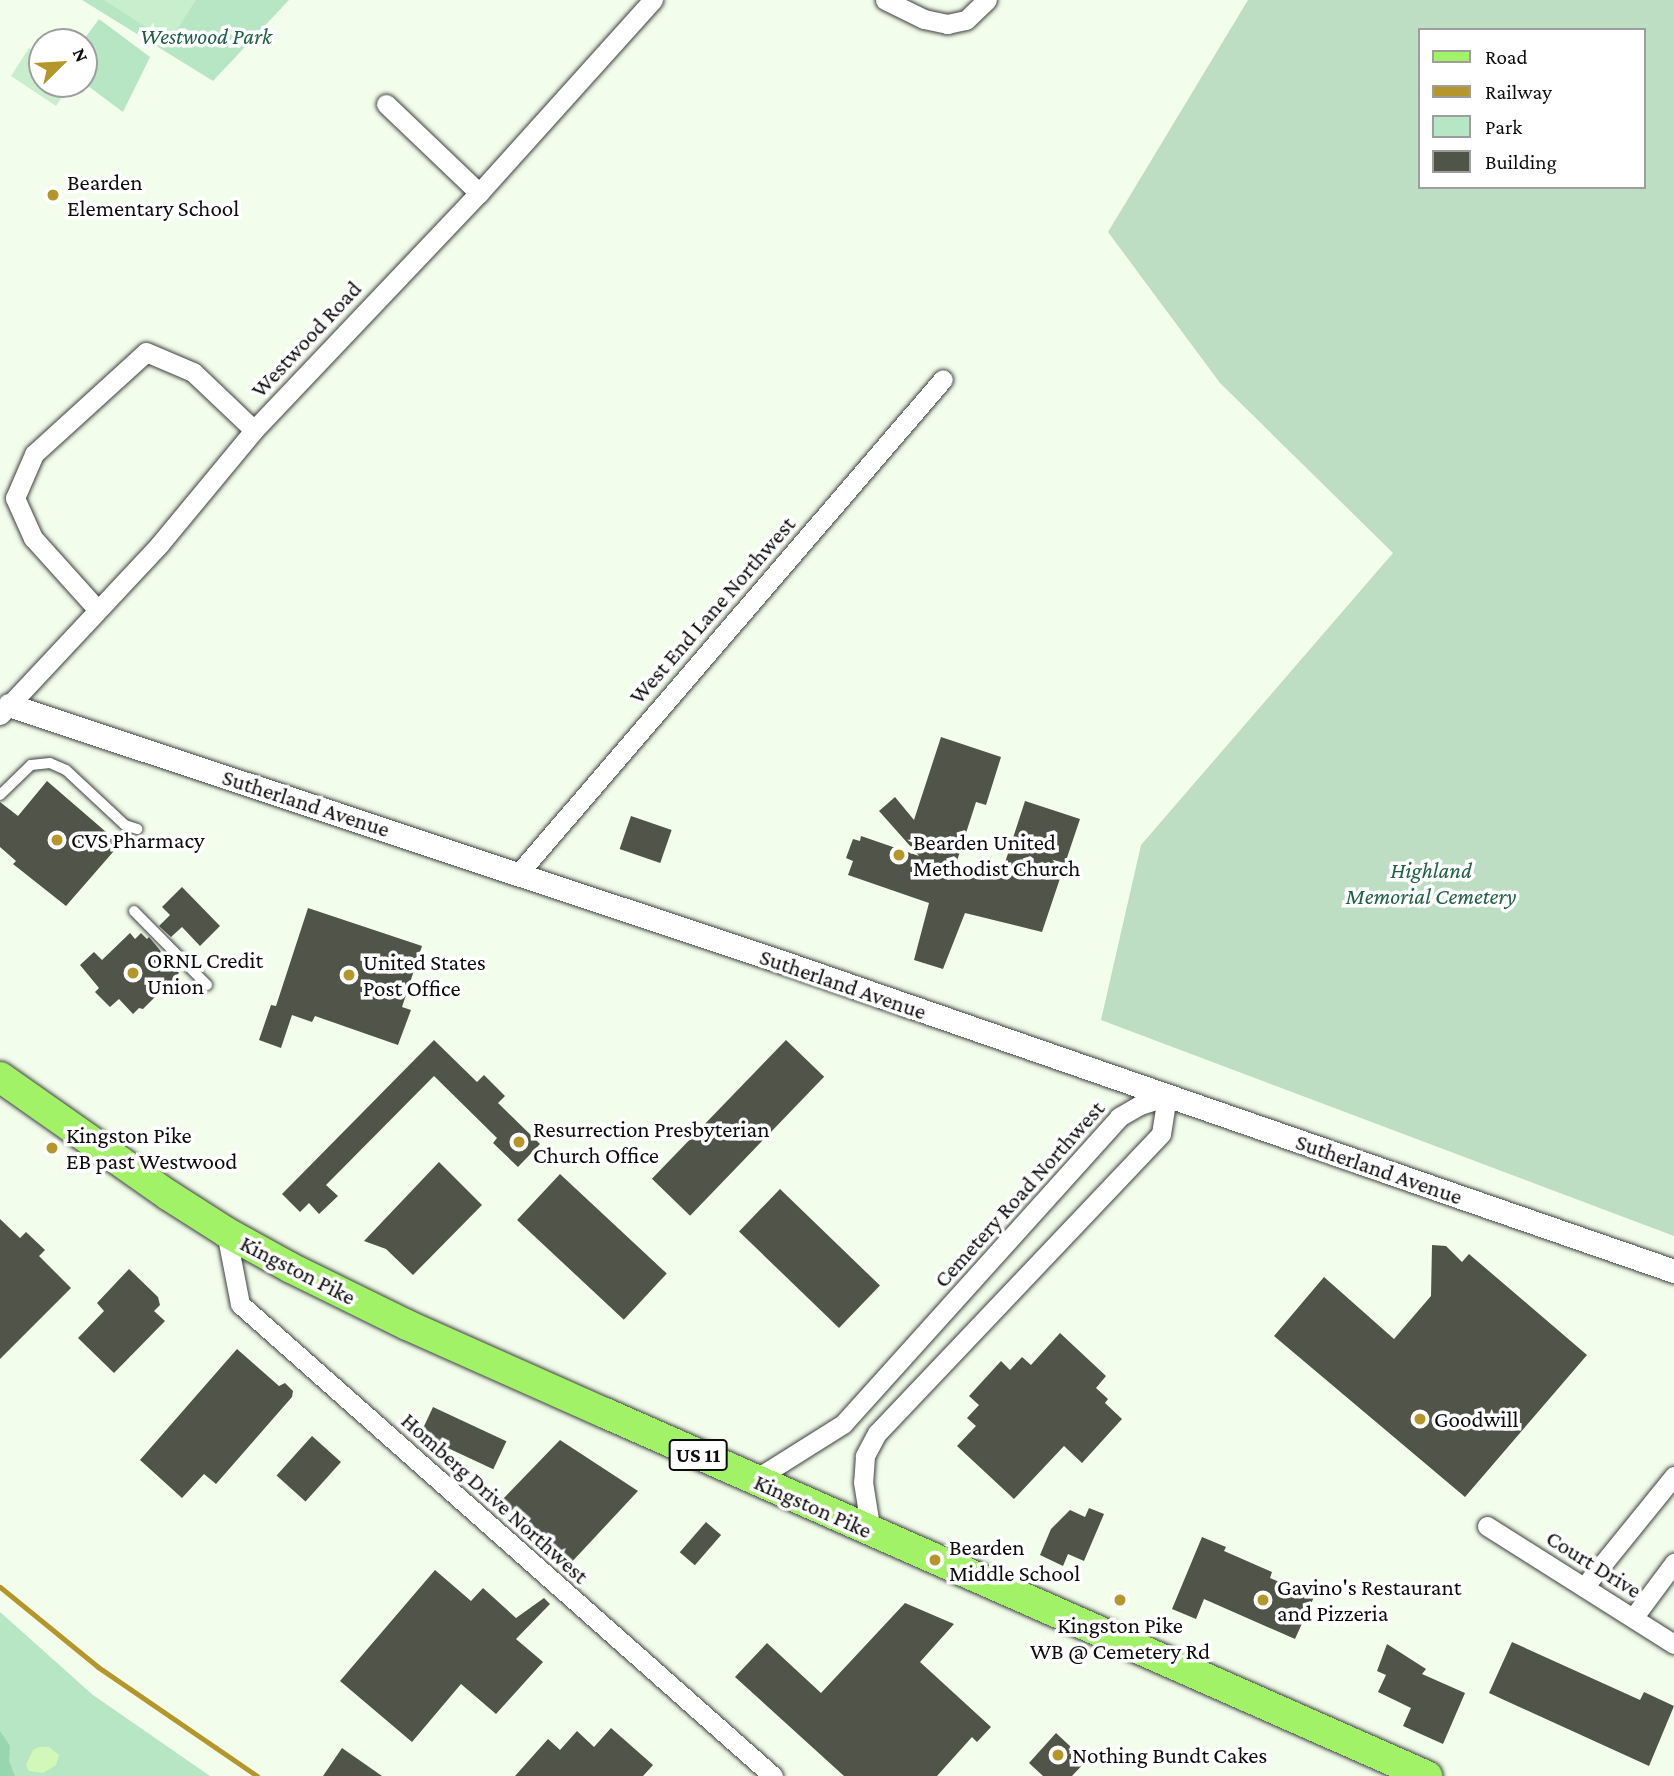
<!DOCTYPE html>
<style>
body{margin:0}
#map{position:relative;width:1674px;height:1776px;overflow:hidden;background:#f2feeb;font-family:"Crimson Pro",serif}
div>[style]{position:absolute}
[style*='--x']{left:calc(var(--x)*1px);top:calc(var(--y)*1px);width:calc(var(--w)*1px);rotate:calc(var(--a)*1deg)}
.green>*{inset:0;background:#b7e6c5}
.forest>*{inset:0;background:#97d6ae}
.sand>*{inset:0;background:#d2f8b9}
.cemetery>*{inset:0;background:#bedec3}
.pitch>*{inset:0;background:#c8eece}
.building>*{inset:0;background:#515448;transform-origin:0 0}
.roads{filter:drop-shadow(0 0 2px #3f3f3f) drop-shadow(0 0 2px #3f3f3f)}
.service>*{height:10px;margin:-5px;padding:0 5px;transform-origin:5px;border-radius:5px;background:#fff}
.minor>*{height:19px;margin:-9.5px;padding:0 9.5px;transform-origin:9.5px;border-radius:9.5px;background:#fff}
.tertiary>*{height:23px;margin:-11.5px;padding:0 11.5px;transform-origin:11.5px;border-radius:11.5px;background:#fff}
.primary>*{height:30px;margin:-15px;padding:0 15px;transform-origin:15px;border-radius:15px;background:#a1f267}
.rail>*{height:5px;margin:-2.5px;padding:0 2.5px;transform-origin:2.5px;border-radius:2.5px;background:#b5962a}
.dots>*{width:19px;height:19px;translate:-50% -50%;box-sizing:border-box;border:4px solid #fff;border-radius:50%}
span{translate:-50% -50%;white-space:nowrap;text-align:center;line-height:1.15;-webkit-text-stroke:7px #fff;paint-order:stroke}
.shield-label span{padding:2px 5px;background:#fff;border:2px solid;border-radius:5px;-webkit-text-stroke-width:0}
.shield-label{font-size:21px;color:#0c0c0c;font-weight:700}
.park-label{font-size:23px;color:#1f6047;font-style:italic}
.poi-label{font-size:23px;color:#0c0c0c}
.left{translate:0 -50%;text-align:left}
.street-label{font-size:23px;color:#0c0c0c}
.legend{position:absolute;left:1418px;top:28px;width:228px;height:161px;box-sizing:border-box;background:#fff;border:2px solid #9e9e9e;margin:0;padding:9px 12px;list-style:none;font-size:21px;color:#0c0c0c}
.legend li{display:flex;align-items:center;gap:14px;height:35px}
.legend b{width:35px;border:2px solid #9e9e9e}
.north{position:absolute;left:28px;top:28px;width:70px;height:70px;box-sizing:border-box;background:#fff;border:2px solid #9e9e9e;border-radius:50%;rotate:66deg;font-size:19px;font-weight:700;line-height:28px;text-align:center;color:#0c0c0c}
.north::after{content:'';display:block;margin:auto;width:24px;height:32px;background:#b5962a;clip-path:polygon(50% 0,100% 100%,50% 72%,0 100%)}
</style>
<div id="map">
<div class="green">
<div style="clip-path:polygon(82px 0,289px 0,213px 81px)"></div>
<div style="clip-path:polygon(99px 19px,150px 57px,123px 112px,84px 83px,82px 42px)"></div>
<div style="clip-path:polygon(0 1612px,93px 1695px,210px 1776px,0 1776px)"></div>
</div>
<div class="forest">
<div style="clip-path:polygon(0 1731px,10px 1746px,9px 1761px,15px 1776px,0 1776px)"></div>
</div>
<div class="sand">
<div style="clip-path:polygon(39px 1747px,49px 1747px,59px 1755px,56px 1765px,43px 1773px,29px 1771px,26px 1765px,33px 1750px)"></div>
</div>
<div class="cemetery">
<div style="clip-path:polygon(evenodd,1248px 0,1674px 0,1674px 1236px,1101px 1020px,1141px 845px,1393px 553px,1220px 383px,1108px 232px,1248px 0,1420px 30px,1644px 30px,1644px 187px,1420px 187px,1420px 30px)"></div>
</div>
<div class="pitch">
<div style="clip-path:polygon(104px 0,196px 0,169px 42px)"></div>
<div style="clip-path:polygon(29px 48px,42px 57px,42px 84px,71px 84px,56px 106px,11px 76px)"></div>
</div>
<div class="building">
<div style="clip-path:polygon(941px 737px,1001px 757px,986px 805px,976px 802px,956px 864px,1000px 878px,1025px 801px,1080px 819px,1042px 932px,965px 913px,943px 969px,914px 960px,929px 903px,848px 875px,853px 861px,846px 858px,853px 839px,860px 841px,861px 836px,919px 856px,879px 811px,895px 797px,914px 820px)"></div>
<div style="clip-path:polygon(47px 781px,120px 844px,66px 906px,13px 864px,16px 861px,0 847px,0 802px,18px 816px)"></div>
<div style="left:631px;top:816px;width:43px;height:35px;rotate:19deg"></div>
<div style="clip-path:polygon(182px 887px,220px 926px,200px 946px,182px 927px,171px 937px,159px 926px,170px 915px,162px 907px)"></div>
<div style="clip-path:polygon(308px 908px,422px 946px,402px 1007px,411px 1010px,398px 1045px,315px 1016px,312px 1022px,292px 1015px,281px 1048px,259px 1040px,271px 1005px,276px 1006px)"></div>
<div style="clip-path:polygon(130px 933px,135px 939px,141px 933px,147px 939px,149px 937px,179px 973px,143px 1009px,139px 1008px,133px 1014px,119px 999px,110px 1007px,95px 992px,99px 988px,80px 965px,94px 952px,102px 960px)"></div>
<div style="clip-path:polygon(434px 1040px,477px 1082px,484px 1075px,505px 1096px,498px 1103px,540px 1144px,518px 1167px,493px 1143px,497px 1138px,434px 1076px,326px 1185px,338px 1196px,319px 1214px,309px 1203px,300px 1212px,282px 1194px)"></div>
<div style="left:786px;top:1040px;width:53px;height:193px;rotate:44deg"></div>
<div style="clip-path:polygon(439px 1162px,482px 1205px,413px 1275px,386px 1249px,364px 1241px)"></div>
<div style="left:560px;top:1174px;width:146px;height:63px;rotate:43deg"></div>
<div style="left:780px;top:1189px;width:139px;height:59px;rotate:44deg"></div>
<div style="clip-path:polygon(0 1219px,20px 1238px,26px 1232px,45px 1250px,39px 1256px,71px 1288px,0 1359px)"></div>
<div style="clip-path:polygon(1432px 1245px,1446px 1246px,1462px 1262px,1469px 1254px,1587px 1355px,1465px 1497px,1274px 1336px,1324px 1277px,1394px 1339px,1431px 1296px)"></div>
<div style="clip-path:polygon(129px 1269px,158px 1297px,160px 1305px,154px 1311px,165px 1321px,114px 1373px,78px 1338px,104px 1311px,97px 1303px)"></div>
<div style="clip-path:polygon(1060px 1333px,1106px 1376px,1096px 1388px,1108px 1399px,1105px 1403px,1122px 1419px,1082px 1463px,1064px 1446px,1014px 1499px,957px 1446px,976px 1426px,967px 1418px,979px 1405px,969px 1396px,1001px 1361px,1010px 1370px,1022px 1357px,1031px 1365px)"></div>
<div style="clip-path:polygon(237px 1349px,279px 1386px,285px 1383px,293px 1391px,292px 1397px,216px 1484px,204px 1474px,182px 1498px,140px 1460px)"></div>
<div style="left:433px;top:1407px;width:81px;height:31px;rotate:25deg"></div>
<div style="left:312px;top:1436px;width:39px;height:53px;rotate:42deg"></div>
<div style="clip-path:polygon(560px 1440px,638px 1491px,569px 1565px,499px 1503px)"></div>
<div style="clip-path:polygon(1089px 1508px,1104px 1514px,1084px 1561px,1068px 1554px,1063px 1566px,1040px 1555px,1051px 1529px,1070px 1510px,1085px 1517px)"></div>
<div style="left:706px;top:1522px;width:20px;height:40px;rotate:41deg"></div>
<div style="clip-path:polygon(1202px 1537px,1226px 1547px,1224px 1551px,1272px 1572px,1270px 1578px,1314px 1597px,1295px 1639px,1204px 1599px,1196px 1619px,1172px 1609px)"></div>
<div style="clip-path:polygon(435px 1570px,471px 1601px,483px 1588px,516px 1618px,544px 1598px,550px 1604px,516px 1639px,543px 1662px,496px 1714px,461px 1684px,412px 1742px,340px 1681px)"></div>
<div style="clip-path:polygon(905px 1603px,954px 1624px,920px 1662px,991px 1727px,977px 1742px,972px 1737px,937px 1776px,844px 1776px,735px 1677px,767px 1643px,821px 1693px)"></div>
<div style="clip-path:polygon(1512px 1642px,1640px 1700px,1644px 1692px,1674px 1706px,1649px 1766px,1489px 1693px)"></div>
<div style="clip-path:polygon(1387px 1644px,1426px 1669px,1422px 1674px,1465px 1693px,1443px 1744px,1403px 1726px,1411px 1708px,1378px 1692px,1386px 1675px,1377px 1671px)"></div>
<div style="clip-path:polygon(611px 1728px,653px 1765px,643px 1776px,515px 1776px,548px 1739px,560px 1750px,577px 1731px,594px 1747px)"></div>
<div style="clip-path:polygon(1056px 1733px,1086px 1761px,1072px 1776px,1043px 1776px,1029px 1763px)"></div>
<div style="clip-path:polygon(342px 1748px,382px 1776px,323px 1776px)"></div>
</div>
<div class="roads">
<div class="service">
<div style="--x:0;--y:795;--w:43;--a:-44.1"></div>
<div style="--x:31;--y:765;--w:19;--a:-6"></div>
<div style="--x:50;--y:763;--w:17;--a:24"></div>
<div style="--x:66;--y:770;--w:81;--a:43"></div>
<div style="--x:125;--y:825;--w:13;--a:18"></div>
<div style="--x:134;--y:911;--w:104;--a:45.4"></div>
</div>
<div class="minor">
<div style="--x:885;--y:0;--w:43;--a:26"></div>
<div style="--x:924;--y:19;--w:24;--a:12"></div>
<div style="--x:947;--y:24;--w:19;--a:-12"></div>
<div style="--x:966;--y:20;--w:29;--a:-44"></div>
<div style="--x:386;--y:104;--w:129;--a:43.7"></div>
<div style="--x:97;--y:609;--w:96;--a:-132"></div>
<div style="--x:33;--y:538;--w:44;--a:-114.2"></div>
<div style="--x:15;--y:498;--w:48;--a:-66.6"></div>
<div style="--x:34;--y:454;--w:151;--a:-42.3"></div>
<div style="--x:146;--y:352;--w:51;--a:23.1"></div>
<div style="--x:193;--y:372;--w:84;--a:43.6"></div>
<div style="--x:0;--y:715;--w:233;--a:-46.9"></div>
<div style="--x:159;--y:545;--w:149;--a:-50.4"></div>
<div style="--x:254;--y:430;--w:327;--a:-46.5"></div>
<div style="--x:479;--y:193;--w:260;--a:-48"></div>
<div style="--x:518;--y:874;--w:652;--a:-49.35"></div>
<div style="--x:226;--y:1232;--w:73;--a:79"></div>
<div style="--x:240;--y:1304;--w:712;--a:41.53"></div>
<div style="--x:754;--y:1480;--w:105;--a:-32.2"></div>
<div style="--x:843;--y:1424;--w:413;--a:-48"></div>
<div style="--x:1119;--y:1117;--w:24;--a:-30"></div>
<div style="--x:1140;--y:1105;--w:28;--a:-18"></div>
<div style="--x:1167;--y:1096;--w:38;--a:99"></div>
<div style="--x:1161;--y:1134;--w:412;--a:133.5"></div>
<div style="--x:877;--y:1433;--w:26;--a:118"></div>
<div style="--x:865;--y:1456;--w:26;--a:94"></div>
<div style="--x:863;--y:1482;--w:51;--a:80.9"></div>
<div style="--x:1487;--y:1526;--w:221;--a:32.3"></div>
<div style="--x:1584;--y:1587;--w:143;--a:-51"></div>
<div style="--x:1633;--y:1618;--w:69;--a:-53.3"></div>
</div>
<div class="tertiary">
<div style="--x:9;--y:705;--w:818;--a:18.39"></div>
<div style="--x:785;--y:963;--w:941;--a:19.11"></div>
</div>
<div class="primary">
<div style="--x:0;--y:1077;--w:205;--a:35.1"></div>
<div style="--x:168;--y:1195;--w:69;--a:32.5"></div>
<div style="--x:226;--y:1232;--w:74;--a:29"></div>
<div style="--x:291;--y:1268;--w:129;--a:26.2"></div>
<div style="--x:407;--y:1325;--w:217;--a:24"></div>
<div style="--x:605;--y:1413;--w:899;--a:23.83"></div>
</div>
</div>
<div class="rail">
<div style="--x:0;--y:1587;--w:127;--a:39.2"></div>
<div style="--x:98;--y:1667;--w:193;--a:34.4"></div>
</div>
<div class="dots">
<div style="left:53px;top:195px;background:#b5962a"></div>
<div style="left:57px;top:840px;background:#b5962a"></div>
<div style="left:899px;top:855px;background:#b5962a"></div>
<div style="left:133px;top:973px;background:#b5962a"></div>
<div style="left:349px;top:975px;background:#b5962a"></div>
<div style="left:519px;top:1142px;background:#b5962a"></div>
<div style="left:52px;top:1148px;background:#b5962a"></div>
<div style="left:1420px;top:1419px;background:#b5962a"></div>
<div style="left:935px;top:1560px;background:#b5962a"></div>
<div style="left:1120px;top:1600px;background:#b5962a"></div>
<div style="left:1263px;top:1600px;background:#b5962a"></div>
<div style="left:1058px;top:1755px;background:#b5962a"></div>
</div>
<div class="shield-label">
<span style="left:698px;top:1455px">US 11</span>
</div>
<div class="park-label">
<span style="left:206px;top:36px">Westwood Park</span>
<span style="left:1431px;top:883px">Highland<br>Memorial Cemetery</span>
</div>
<div class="poi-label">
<span class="left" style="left:67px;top:195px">Bearden<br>Elementary School</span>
<span class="left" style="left:71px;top:840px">CVS Pharmacy</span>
<span class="left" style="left:913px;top:855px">Bearden United<br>Methodist Church</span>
<span class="left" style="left:147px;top:973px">ORNL Credit<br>Union</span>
<span class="left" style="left:363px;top:975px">United States<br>Post Office</span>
<span class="left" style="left:533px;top:1142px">Resurrection Presbyterian<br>Church Office</span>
<span class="left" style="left:66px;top:1148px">Kingston Pike<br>EB past Westwood</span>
<span class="left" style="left:1434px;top:1419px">Goodwill</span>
<span class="left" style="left:949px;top:1560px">Bearden<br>Middle School</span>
<span class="left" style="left:1277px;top:1600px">Gavino's Restaurant<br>and Pizzeria</span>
<span style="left:1120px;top:1638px">Kingston Pike<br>WB @ Cemetery Rd</span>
<span class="left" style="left:1072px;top:1755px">Nothing Bundt Cakes</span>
</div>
<div class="street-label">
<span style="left:306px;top:339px;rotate:-47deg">Westwood Road</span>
<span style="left:712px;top:610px;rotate:-49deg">West End Lane Northwest</span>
<span style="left:306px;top:803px;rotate:18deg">Sutherland Avenue</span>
<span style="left:843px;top:984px;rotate:19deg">Sutherland Avenue</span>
<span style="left:1379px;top:1169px;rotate:19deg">Sutherland Avenue</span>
<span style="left:1019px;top:1194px;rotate:-48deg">Cemetery Road Northwest</span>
<span style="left:298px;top:1270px;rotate:27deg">Kingston Pike</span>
<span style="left:495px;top:1498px;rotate:42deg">Homberg Drive Northwest</span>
<span style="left:813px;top:1506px;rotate:24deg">Kingston Pike</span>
<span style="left:1594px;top:1564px;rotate:32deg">Court Drive</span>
</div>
<ul class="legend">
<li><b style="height:9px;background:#a1f267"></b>Road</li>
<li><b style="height:9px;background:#b5962a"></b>Railway</li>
<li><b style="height:19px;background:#b7e6c5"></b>Park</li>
<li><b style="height:19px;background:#515448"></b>Building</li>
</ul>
<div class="north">N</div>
</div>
